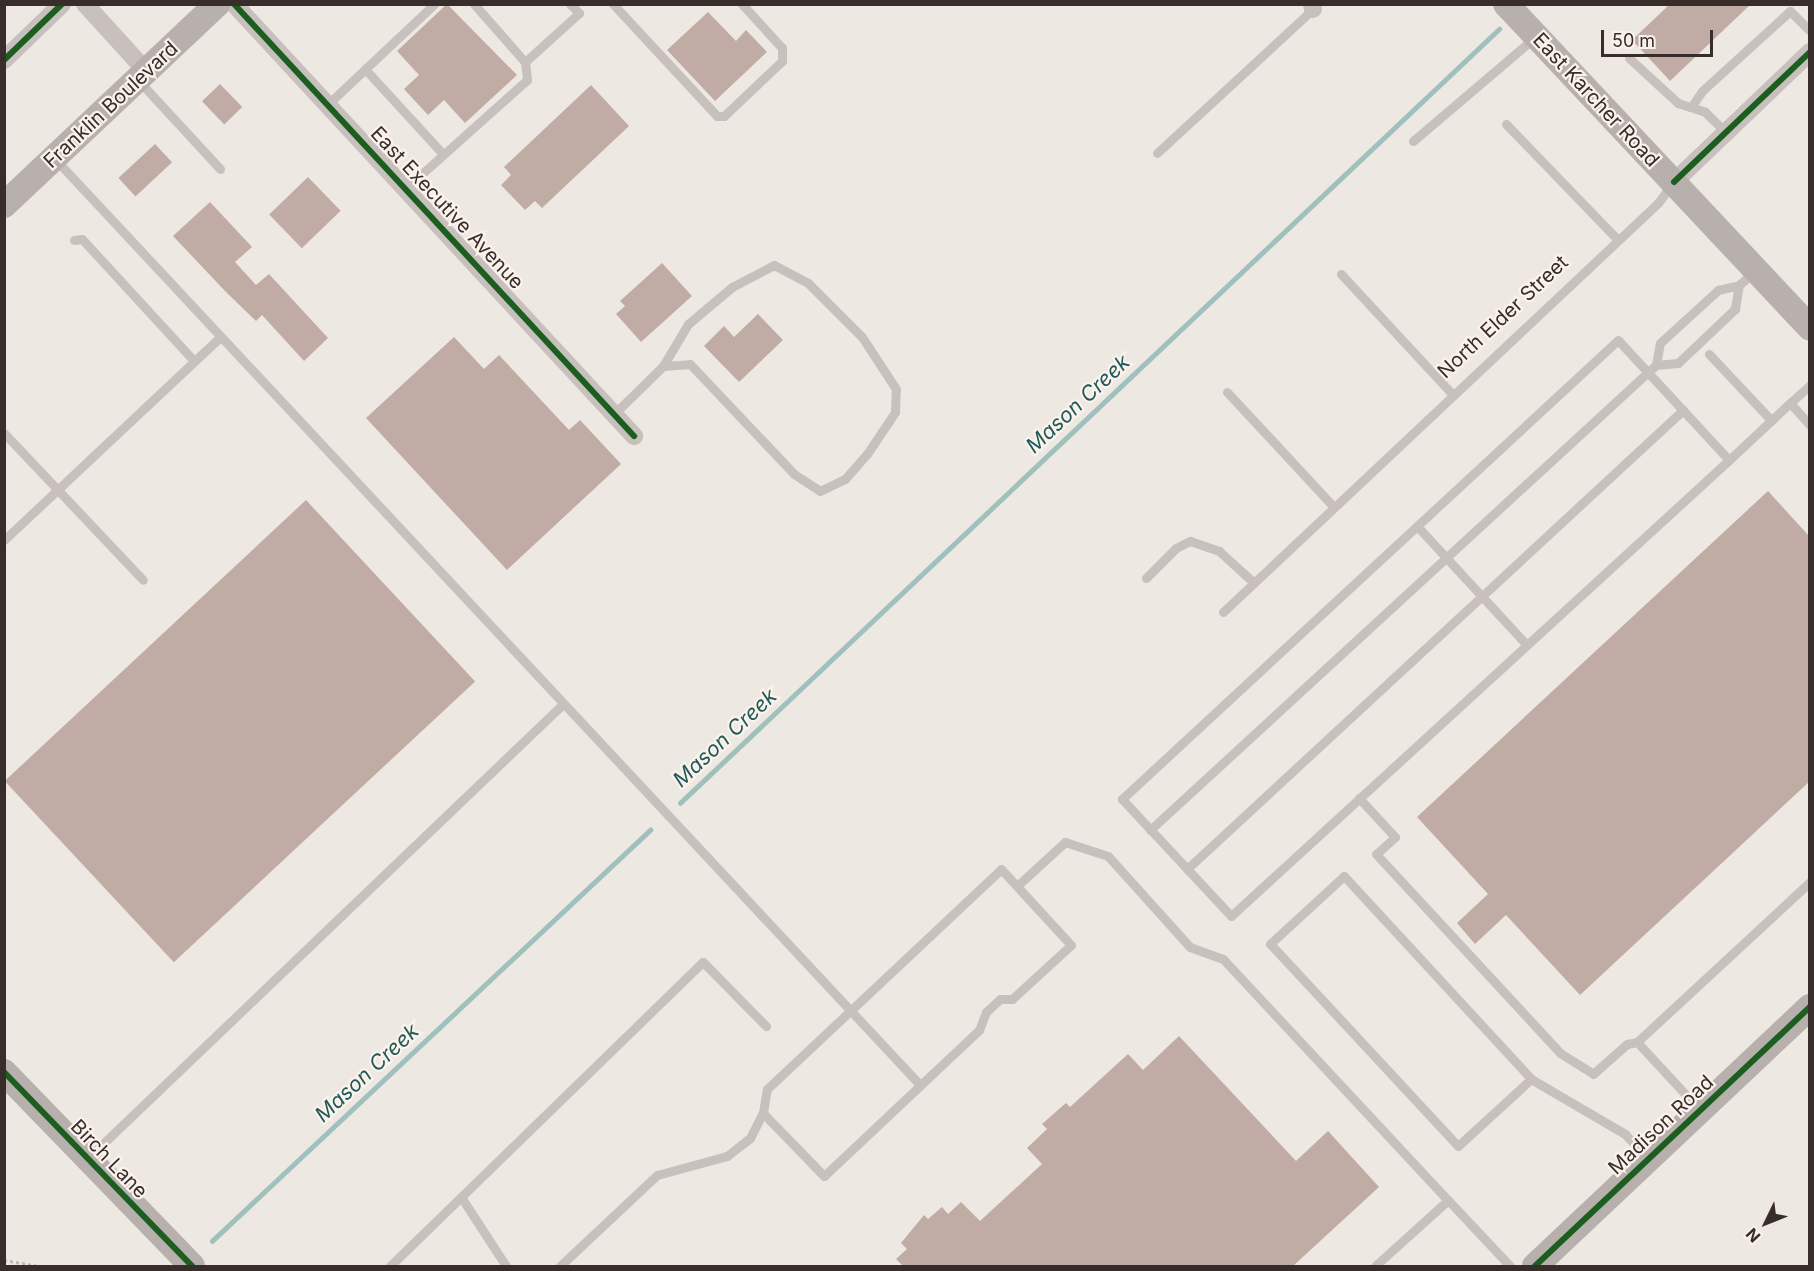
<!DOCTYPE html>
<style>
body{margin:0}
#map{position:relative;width:1814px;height:1271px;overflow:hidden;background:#eee8e3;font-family:Inter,sans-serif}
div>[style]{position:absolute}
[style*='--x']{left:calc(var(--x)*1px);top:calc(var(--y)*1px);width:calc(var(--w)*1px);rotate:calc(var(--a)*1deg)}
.stream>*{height:4.5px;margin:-2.25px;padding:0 2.25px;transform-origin:2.25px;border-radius:2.25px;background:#a0c0bd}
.building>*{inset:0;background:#c1aca5;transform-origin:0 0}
.path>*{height:3px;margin-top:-1.5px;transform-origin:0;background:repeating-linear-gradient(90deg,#c0b9b4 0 3px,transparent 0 6px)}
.lane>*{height:9px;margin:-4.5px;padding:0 4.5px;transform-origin:4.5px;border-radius:4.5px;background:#c7c0bc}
.street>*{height:18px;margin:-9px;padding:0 9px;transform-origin:9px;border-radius:9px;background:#c7c0bc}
.secondary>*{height:26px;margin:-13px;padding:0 13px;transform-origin:13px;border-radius:13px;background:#b8b0ac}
.cycleway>*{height:6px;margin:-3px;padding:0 3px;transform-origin:3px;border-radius:3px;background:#1b5e20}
span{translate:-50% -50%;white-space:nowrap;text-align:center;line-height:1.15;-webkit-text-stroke:4.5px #faf2eb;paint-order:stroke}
.street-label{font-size:20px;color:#382d2a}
.water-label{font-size:21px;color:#205959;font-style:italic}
.frame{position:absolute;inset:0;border:6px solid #382d2a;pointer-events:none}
.north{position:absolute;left:1736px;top:1193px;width:60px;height:60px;-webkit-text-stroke:4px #faf2eb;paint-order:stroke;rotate:227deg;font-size:16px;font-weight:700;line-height:24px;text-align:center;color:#382d2a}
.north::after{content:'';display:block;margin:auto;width:21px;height:27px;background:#382d2a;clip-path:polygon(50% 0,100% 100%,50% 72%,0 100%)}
.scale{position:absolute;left:1601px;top:30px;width:112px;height:27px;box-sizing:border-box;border:3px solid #382d2a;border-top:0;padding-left:8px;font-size:18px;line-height:21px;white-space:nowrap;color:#382d2a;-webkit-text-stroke:4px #faf2eb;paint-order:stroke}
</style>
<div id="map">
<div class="stream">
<div style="--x:680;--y:803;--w:1127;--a:-43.38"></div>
<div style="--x:212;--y:1241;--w:601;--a:-43.18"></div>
</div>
<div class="building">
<div style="clip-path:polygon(447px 4px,517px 75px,465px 123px,444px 100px,428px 115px,404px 89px,419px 75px,397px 51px)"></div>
<div style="clip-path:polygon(1670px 4px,1751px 4px,1670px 81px,1632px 40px)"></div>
<div style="clip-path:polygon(708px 12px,736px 41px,746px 30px,767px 52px,715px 101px,667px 50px)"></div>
<div style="left:220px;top:84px;width:32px;height:25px;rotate:46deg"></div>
<div style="clip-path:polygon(591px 85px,629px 126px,542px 208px,535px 201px,525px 210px,501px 185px,511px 175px,504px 167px)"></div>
<div style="left:155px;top:144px;width:25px;height:50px;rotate:47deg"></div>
<div style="left:308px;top:177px;width:47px;height:54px;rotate:46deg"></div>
<div style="clip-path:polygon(210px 202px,252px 247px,235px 262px,256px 285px,269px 274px,328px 338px,304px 361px,262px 315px,256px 321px,225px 291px,173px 236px)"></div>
<div style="clip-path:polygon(662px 263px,692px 296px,641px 342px,616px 314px,625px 306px,620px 301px)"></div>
<div style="clip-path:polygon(758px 314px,783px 340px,739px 382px,704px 346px,724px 326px,734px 337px)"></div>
<div style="clip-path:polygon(454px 337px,484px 369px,499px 355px,569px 430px,580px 420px,621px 464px,507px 570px,366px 418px)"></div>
<div style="clip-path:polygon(1768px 491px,1809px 536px,1809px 782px,1580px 995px,1506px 915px,1475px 944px,1457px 923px,1488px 894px,1417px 817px)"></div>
<div style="left:306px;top:500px;width:248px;height:412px;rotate:47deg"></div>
<div style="clip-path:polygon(1179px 1036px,1296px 1161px,1328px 1131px,1379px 1187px,1293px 1266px,903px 1266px,896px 1259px,907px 1249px,901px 1243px,924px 1215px,928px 1219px,942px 1207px,948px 1214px,961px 1202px,980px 1221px,1042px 1164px,1027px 1148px,1047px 1129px,1042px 1124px,1066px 1103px,1070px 1107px,1128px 1054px,1143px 1070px)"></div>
</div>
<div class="path">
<div style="--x:4;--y:1260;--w:35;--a:10"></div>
</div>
<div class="lane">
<div style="--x:474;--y:4;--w:77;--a:48.7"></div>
<div style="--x:613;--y:4;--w:153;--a:47.1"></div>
<div style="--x:717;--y:116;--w:7;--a:0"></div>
<div style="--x:724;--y:116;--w:80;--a:-43.5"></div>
<div style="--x:782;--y:61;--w:13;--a:-90"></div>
<div style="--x:782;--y:48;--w:59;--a:-132.3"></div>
<div style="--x:1629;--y:58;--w:67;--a:42.6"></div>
<div style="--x:1678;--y:103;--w:28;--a:18"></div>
<div style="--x:1705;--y:112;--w:28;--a:44"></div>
<div style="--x:365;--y:69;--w:115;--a:47.5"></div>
<div style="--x:138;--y:80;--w:121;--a:47.3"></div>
<div style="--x:327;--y:105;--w:147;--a:-43.3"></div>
<div style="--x:1691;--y:107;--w:19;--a:-55"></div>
<div style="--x:1702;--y:91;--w:119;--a:-42.3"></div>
<div style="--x:1790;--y:11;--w:28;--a:45"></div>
<div style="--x:1506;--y:124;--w:161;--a:46"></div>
<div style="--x:1413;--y:141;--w:159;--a:-40.4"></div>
<div style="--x:1157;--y:153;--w:212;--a:-42.7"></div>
<div style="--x:56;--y:160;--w:1266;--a:46.95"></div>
<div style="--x:406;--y:188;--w:162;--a:-41.8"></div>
<div style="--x:527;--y:80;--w:18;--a:-96"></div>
<div style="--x:525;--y:62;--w:73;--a:-42.2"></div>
<div style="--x:579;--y:13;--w:13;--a:-135"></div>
<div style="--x:74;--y:240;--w:8;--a:-7"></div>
<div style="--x:82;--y:239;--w:166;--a:47.4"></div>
<div style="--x:1341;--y:274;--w:165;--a:47.2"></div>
<div style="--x:1709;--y:354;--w:91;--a:46.8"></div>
<div style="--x:1656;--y:365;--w:22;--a:-5"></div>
<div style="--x:1678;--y:363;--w:79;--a:-43.5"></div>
<div style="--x:1735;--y:309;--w:24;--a:-81"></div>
<div style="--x:1810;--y:385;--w:27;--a:138"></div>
<div style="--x:1790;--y:403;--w:30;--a:48"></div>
<div style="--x:1227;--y:392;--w:157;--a:47.1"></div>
<div style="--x:614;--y:414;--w:69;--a:-44.4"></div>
<div style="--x:663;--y:366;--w:27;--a:-4"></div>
<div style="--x:690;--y:364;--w:151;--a:46.6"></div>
<div style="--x:794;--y:474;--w:31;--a:33"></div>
<div style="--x:820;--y:491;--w:28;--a:-26"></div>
<div style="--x:845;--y:479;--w:33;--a:-49"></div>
<div style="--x:867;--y:454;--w:50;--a:-56.3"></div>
<div style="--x:895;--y:412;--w:23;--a:-88"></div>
<div style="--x:896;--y:389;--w:62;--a:-123.2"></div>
<div style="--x:862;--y:337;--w:76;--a:-135"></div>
<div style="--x:808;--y:283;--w:38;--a:-152"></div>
<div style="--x:774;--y:265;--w:47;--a:152.4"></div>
<div style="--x:732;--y:287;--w:57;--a:139.9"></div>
<div style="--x:688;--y:324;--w:49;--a:120.8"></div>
<div style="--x:4;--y:433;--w:202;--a:46.6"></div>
<div style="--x:1729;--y:460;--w:163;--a:-132.8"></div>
<div style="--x:1618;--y:340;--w:676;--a:137.22"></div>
<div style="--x:1122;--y:799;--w:160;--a:47"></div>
<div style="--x:1231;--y:916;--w:675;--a:-42.48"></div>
<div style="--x:1729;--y:460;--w:83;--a:-43.1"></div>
<div style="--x:1417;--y:526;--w:162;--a:47.3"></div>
<div style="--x:4;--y:540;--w:296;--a:-43.2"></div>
<div style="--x:1146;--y:578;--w:42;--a:-45"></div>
<div style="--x:1176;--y:548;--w:16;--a:-27"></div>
<div style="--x:1190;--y:541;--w:31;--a:19"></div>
<div style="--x:1219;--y:551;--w:47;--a:42.4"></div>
<div style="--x:1223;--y:612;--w:597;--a:-43.24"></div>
<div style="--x:1658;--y:203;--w:24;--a:-54"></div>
<div style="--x:1359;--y:798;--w:53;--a:47.3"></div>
<div style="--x:1395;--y:837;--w:25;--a:138"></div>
<div style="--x:1376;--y:854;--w:271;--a:47.2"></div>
<div style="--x:1560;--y:1053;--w:39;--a:32"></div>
<div style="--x:1593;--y:1074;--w:45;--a:-41.4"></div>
<div style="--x:1627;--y:1044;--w:10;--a:-11"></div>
<div style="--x:1637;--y:1042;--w:236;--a:-42.8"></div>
<div style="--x:1150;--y:830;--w:677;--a:-42.6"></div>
<div style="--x:1648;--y:372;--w:11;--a:-41"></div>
<div style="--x:1656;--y:365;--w:22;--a:-80"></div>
<div style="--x:1660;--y:343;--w:79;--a:-42.4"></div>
<div style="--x:1718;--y:290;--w:22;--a:-13"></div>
<div style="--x:1739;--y:285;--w:21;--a:-41"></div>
<div style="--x:1187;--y:869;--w:676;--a:-42.78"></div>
<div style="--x:1017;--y:886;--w:65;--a:-42.5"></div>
<div style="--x:1065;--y:842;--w:45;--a:18"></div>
<div style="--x:1108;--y:856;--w:122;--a:48"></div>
<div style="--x:1190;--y:947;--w:35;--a:20"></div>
<div style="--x:1223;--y:959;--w:330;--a:47"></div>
<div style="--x:1637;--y:1042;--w:91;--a:47.2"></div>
<div style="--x:1531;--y:1079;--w:99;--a:137.5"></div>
<div style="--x:1458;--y:1146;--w:276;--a:-132.9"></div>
<div style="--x:1270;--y:944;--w:100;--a:-42.6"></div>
<div style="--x:1344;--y:876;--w:276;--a:47.3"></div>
<div style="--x:1531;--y:1079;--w:109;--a:30.3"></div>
<div style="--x:1625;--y:1134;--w:33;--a:47"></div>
<div style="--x:88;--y:1158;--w:657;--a:-43.71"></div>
<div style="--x:390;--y:1266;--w:99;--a:-44.2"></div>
<div style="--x:506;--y:1266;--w:82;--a:-123.1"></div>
<div style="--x:461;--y:1197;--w:337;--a:-44.2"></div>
<div style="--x:703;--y:962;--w:90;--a:45.5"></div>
<div style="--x:560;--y:1266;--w:133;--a:-43.2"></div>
<div style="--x:657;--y:1175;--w:73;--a:-15.2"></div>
<div style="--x:727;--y:1156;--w:29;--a:-38"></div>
<div style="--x:750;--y:1138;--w:28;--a:-63"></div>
<div style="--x:763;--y:1113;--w:24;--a:-81"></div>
<div style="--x:767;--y:1089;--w:321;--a:-43.2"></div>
<div style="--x:1001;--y:869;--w:103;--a:47.4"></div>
<div style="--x:1071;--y:945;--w:80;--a:137.5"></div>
<div style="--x:1012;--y:999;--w:12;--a:180"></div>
<div style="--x:1000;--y:999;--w:19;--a:137"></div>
<div style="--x:986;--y:1012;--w:19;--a:111"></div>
<div style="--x:979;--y:1030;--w:213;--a:136.7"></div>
<div style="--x:824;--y:1176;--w:88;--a:-134.1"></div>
<div style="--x:1375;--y:1266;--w:98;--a:-42.1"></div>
<div style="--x:1448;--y:1200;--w:91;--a:46.8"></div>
</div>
<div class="street">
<div style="--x:85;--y:4;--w:91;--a:47.7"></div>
<div style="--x:234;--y:4;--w:589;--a:47.2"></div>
<div style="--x:1312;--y:4;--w:5;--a:79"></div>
<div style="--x:4;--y:60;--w:81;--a:-44"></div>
<div style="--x:1674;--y:182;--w:188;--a:-43.7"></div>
</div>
<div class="secondary">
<div style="--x:1506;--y:4;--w:444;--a:46.8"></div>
<div style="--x:4;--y:205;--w:293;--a:-43.3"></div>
<div style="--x:4;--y:1072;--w:270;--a:45.9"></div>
<div style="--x:1535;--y:1266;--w:378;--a:-43.3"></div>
</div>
<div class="cycleway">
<div style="--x:234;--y:4;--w:589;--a:47.2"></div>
<div style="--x:4;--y:60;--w:81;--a:-44"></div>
<div style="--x:1674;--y:182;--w:188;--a:-43.7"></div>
<div style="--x:4;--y:1072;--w:270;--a:45.9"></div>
<div style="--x:1535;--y:1266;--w:378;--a:-43.3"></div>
</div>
<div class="street-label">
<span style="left:1596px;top:100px;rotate:47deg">East Karcher Road</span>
<span style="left:111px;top:105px;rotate:-43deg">Franklin Boulevard</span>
<span style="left:447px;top:208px;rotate:47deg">East Executive Avenue</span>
<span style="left:1503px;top:317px;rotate:-43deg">North Elder Street</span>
<span style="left:1661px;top:1125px;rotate:-43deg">Madison Road</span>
<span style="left:109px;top:1159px;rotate:46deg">Birch Lane</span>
</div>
<div class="water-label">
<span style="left:1078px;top:404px;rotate:-43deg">Mason Creek</span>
<span style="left:725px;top:738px;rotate:-43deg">Mason Creek</span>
<span style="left:367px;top:1073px;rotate:-43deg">Mason Creek</span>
</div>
<div class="frame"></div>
<div class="north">N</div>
<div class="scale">50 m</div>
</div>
